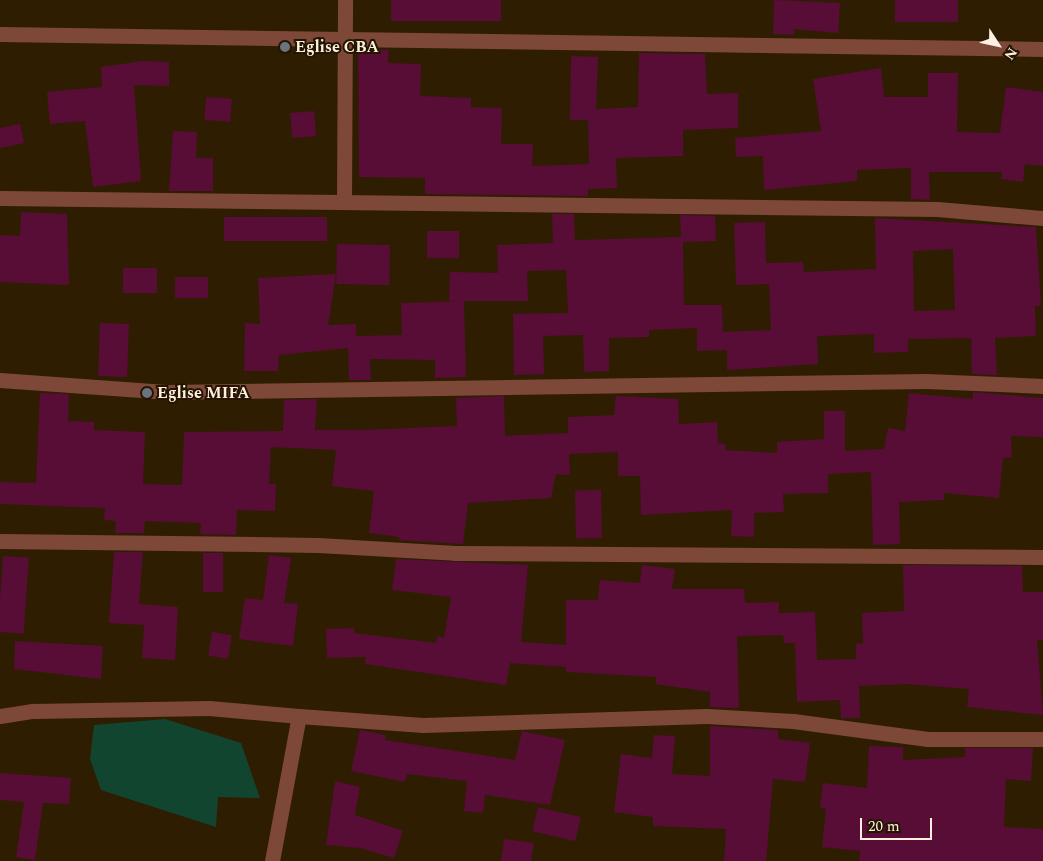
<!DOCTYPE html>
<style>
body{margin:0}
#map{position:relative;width:1043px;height:861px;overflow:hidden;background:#2f1d02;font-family:Spectral,serif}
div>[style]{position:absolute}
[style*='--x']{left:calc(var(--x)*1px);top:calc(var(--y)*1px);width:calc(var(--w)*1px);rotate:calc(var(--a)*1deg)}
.green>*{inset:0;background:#114530}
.building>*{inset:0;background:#570d36;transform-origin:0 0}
.minor>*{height:15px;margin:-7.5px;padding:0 7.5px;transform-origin:7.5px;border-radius:7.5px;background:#7d4838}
.dots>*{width:14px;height:14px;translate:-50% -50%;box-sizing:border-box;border:2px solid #251400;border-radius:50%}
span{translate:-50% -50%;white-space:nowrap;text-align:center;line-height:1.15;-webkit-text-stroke:4px #251400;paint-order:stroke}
.poi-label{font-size:16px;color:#fdf0e0;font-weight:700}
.left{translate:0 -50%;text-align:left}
.north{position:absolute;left:973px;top:20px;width:50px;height:50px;-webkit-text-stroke:4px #251400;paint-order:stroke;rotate:125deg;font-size:14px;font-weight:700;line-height:20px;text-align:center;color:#fdf0e0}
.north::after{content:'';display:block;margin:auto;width:18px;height:22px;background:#fdf0e0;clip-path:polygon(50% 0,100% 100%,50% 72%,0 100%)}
.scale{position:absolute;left:860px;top:818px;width:72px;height:22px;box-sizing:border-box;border:2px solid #fdf0e0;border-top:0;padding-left:6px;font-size:15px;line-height:18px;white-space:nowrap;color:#fdf0e0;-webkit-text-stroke:4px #251400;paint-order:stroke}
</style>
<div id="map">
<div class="green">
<div style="clip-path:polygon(165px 719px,241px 743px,260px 798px,218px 797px,216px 827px,101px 790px,90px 759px,94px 725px)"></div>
</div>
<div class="building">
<div style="left:391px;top:0;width:110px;height:21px"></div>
<div style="clip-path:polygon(774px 0,840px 3px,838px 33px,794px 29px,794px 35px,773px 34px)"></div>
<div style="left:895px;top:0;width:63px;height:22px"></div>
<div style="clip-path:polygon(358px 49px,389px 50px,388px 63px,421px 64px,420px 96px,471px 98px,471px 107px,502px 108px,501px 144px,533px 144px,532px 166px,589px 164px,588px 120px,570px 120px,571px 56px,598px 57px,596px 109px,638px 107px,639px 53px,705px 54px,707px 94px,738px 93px,738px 128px,683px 130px,683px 156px,616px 158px,617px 188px,588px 189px,588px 196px,425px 194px,425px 178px,359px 177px)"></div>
<div style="clip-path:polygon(143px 61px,169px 62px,169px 86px,134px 85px,141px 181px,93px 187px,85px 121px,50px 124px,47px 92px,102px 87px,101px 67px)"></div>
<div style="clip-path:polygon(881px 68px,884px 97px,928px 97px,928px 73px,958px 73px,957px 132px,1000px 133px,1006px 87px,1043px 92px,1043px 166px,1025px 164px,1023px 182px,1001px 179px,1002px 172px,929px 172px,930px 200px,911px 199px,911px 168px,857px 170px,857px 181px,764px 190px,763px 156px,736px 157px,735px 138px,821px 131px,813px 79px)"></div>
<div style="left:206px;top:97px;width:26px;height:23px;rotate:4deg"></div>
<div style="left:314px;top:111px;width:25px;height:24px;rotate:85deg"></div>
<div style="clip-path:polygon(20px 124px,24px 143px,0 148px,0 128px)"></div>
<div style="clip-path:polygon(173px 131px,197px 132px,196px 158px,213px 158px,213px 191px,169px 191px)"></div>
<div style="clip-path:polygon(21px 212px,67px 214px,69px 285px,0 282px,0 235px,20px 236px)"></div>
<div style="clip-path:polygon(evenodd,552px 214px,574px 214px,575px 240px,681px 237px,680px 215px,715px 216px,716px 241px,683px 242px,684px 305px,722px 305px,723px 332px,771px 330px,769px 284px,736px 285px,734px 223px,765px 222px,766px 263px,803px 262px,804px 272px,876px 269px,875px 218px,1036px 227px,1041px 306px,1035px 306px,1036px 336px,995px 338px,997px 375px,972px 374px,971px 338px,908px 339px,908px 352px,874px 353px,874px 334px,817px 336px,818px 364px,727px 370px,727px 350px,697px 351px,697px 328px,649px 330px,649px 337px,609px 338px,609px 371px,584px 372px,583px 335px,543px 336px,544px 374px,514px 375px,513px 314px,568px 313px,566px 270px,527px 271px,528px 301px,464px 301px,466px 377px,435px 378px,435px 360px,370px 359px,371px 380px,349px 380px,348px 348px,279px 355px,278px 371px,244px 371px,245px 323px,260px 324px,258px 278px,336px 274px,328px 325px,356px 324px,356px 336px,402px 335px,401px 303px,463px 301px,449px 301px,450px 272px,498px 273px,497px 245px,553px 243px,552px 214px,953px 249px,955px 310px,914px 311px,913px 251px,953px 249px)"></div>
<div style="left:224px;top:217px;width:103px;height:24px"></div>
<div style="left:427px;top:231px;width:32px;height:27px"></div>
<div style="left:337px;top:244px;width:53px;height:40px;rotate:1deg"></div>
<div style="left:123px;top:268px;width:34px;height:25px"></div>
<div style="left:208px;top:277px;width:21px;height:33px;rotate:90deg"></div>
<div style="left:100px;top:323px;width:29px;height:53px;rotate:2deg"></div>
<div style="clip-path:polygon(973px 392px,1043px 398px,1043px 437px,1011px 436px,1012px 457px,1003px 458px,999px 498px,944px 493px,944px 500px,899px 502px,900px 544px,873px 545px,871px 472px,828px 474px,828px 493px,783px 494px,784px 512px,754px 513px,754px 537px,731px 536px,732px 510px,641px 515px,640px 476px,618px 476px,618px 452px,569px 454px,570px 475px,556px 474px,551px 498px,468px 503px,463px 544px,399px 540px,399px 537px,369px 533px,374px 491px,332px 486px,336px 450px,271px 447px,269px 484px,276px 484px,275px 511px,237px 510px,236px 535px,200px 534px,201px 523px,145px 521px,144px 533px,115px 533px,116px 521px,104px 520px,105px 508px,0 504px,0 482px,36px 483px,40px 393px,69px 394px,68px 421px,94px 422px,94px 430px,145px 432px,143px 484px,182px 485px,184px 432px,283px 431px,284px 400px,317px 399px,315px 430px,361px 430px,457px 426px,456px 398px,504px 396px,505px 436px,568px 433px,568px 417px,614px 415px,616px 396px,678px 399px,679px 424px,717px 422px,718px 443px,726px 444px,725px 450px,777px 453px,777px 442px,824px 439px,824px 411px,845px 411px,845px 451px,884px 449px,888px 428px,905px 431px,909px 393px,973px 399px)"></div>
<div style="left:601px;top:490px;width:48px;height:26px;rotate:89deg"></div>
<div style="clip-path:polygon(114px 552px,143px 552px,139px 604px,178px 607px,175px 660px,142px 658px,144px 625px,109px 623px)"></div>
<div style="left:203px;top:553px;width:20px;height:39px"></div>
<div style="clip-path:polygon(269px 555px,291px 558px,284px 603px,298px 604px,293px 646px,239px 639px,245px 598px,263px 600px)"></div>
<div style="left:3px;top:556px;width:26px;height:76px;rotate:4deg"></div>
<div style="clip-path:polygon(396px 559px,528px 565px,521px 642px,566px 645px,566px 600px,598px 600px,600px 580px,640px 583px,642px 565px,675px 569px,672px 589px,744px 589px,745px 603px,779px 602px,779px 613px,815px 612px,817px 660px,856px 659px,856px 644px,863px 643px,862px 613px,904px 611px,903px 565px,1022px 566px,1023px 592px,1043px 592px,1043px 640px,1037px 640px,1043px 715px,967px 707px,969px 689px,906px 684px,859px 686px,860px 718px,841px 718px,840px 700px,797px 702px,795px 643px,784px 643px,783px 635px,737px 636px,739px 708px,710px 707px,710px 692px,656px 684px,656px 677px,566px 672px,566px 667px,510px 663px,506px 685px,365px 664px,366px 657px,327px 658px,326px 629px,354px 628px,354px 633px,436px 643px,437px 636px,444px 638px,451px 597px,392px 590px)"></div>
<div style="left:212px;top:632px;width:20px;height:24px;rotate:9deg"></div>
<div style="clip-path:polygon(15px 641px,103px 646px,101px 679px,14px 669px)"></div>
<div style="clip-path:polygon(710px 726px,778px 730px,778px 739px,810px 743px,805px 782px,773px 779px,766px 861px,724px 861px,726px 829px,653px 826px,653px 817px,614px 812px,621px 754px,652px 758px,654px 735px,675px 736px,672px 774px,710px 776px)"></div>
<div style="clip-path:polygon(360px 730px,386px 735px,385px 740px,515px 760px,522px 731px,565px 740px,550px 805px,485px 795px,483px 813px,464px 811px,467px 781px,407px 774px,405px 782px,351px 771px)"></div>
<div style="clip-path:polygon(869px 746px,903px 747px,903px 760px,965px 757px,965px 748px,1033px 748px,1031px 781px,1006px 779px,1004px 827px,1043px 829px,1043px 861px,859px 861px,860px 851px,822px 847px,826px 809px,820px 808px,823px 783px,867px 788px)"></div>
<div style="clip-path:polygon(0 773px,71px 778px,69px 804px,43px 803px,35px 860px,16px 857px,24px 802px,0 800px)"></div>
<div style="clip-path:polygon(335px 781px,360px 787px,355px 815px,403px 831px,394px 858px,360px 848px,326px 845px)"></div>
<div style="left:538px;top:807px;width:44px;height:25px;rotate:13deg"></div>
<div style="clip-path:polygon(504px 839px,534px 843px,531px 861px,501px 861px)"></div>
</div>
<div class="minor">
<div style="--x:0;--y:34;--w:1043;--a:0.82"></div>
<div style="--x:0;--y:198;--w:937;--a:0.67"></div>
<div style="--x:937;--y:209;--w:106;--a:4.9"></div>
<div style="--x:344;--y:202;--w:202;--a:-89.7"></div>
<div style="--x:0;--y:380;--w:166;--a:4.1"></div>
<div style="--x:166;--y:392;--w:760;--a:-0.83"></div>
<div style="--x:926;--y:381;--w:117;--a:2.4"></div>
<div style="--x:0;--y:541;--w:318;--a:0.7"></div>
<div style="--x:318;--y:545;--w:137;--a:3.3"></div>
<div style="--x:455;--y:553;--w:588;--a:0.39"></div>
<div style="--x:0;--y:716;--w:33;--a:-9"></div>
<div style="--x:33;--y:711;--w:176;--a:-1"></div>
<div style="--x:209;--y:708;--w:90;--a:5.1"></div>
<div style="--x:272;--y:861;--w:147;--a:-79.5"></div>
<div style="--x:299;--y:716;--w:124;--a:4.2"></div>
<div style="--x:423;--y:725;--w:284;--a:-1.8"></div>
<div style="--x:707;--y:716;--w:86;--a:3.3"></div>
<div style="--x:793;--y:721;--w:136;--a:7.6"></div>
<div style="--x:928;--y:739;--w:115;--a:0"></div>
</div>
<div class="dots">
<div style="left:285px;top:47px;background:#6b7280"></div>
<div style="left:147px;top:393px;background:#6b7280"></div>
</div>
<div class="poi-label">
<span class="left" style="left:295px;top:47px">Eglise CBA</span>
<span class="left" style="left:157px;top:393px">Eglise MIFA</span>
</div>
<div class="north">N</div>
<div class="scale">20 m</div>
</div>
